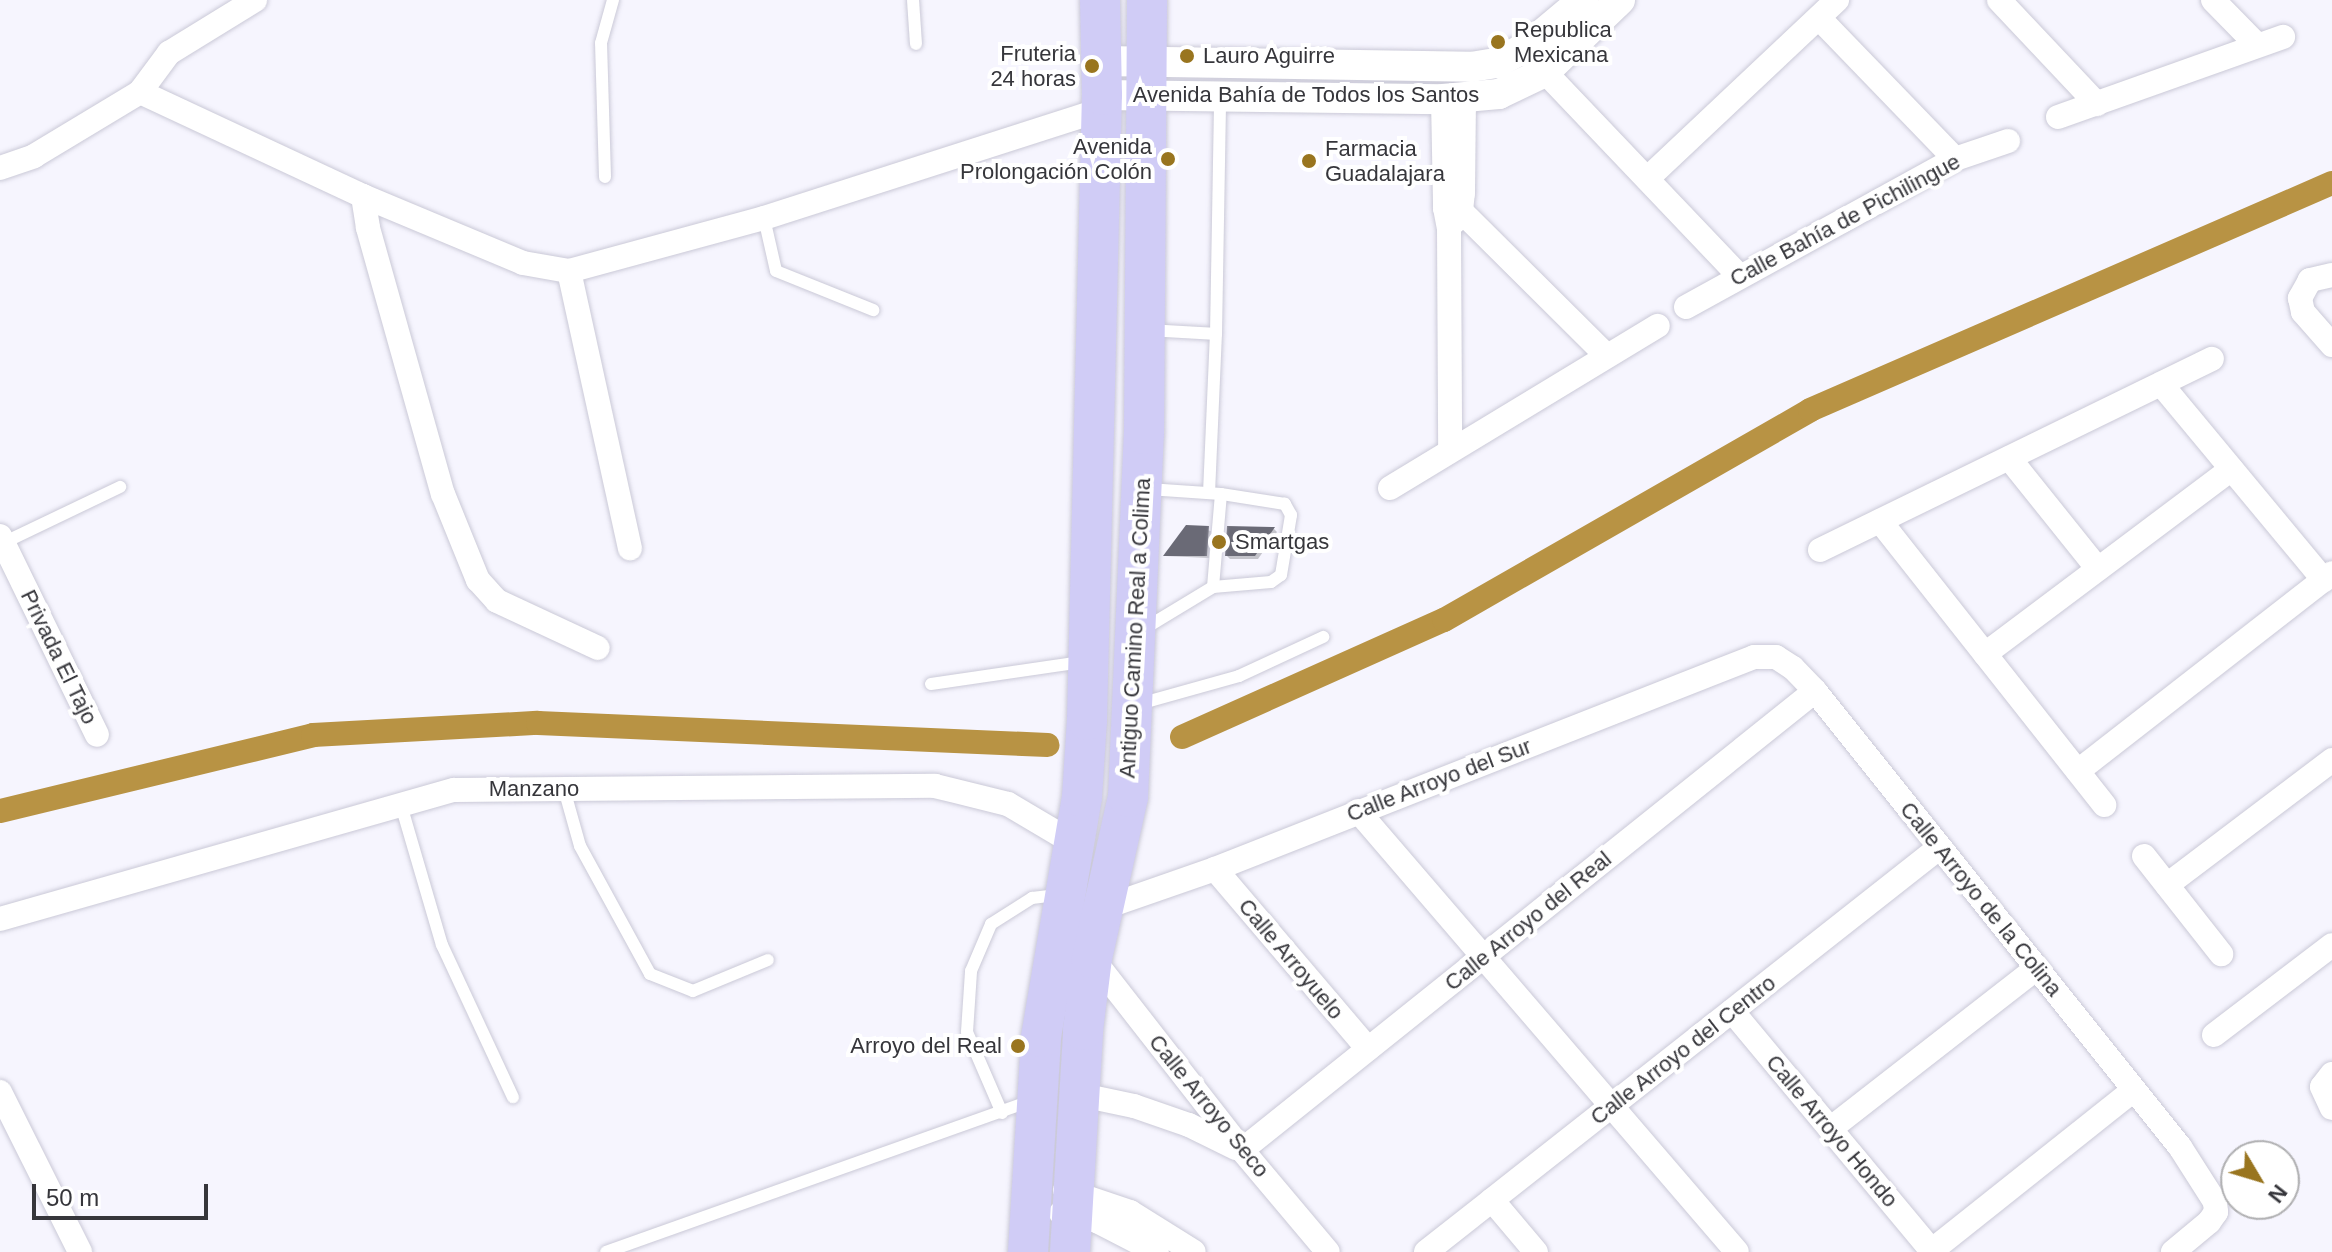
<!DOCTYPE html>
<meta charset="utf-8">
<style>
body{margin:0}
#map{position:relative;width:2332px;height:1252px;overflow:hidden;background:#f6f5fe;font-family:Helvetica,sans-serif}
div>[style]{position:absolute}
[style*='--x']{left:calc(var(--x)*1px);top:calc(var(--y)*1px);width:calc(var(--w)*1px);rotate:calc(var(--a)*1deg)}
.shadow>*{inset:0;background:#0003}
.canal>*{height:24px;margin:-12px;padding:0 12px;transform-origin:12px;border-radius:12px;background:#b89344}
.building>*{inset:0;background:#6a6a76}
.roads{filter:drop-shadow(0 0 2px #cac9d7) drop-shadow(0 0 2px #cac9d7)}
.service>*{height:12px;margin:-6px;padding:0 6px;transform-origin:6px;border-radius:6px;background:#fff}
.minor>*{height:24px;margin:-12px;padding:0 12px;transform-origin:12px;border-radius:12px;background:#fff}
.tertiary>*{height:30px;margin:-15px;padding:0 15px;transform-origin:15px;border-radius:15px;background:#fff}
.primary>*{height:40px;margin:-20px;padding:0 20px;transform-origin:20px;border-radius:20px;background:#d0ccf6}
.dots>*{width:22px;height:22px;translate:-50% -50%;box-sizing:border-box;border:4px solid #fff;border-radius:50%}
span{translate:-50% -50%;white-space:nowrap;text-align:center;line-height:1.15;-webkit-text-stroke:8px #fff;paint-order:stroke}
.poi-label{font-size:22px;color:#36363b}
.left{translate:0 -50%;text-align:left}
.right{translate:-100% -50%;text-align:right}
.street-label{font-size:22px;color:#36363b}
.north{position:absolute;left:2220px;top:1140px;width:80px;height:80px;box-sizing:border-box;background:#fff;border:2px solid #afafb1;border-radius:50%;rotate:128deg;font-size:22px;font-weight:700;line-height:32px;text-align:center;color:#36363b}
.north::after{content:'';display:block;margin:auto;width:28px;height:36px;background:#99751f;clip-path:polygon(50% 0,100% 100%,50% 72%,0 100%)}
.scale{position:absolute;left:32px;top:1184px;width:176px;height:36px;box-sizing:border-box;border:4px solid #36363b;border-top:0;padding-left:10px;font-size:24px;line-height:28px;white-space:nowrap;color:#36363b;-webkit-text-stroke:6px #fff;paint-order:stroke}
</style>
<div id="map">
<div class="shadow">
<div style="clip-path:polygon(1187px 527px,1211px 531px,1209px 558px,1165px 556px)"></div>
<div style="clip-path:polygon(1229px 528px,1274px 529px,1277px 532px,1258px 559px,1230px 559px,1227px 556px)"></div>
</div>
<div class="canal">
<div style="--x:1182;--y:737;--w:287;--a:-24.1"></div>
<div style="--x:1444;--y:620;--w:422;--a:-29.8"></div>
<div style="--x:1810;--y:410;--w:569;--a:-23.5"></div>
<div style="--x:0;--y:811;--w:322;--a:-13.6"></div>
<div style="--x:313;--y:735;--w:225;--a:-3.1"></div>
<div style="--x:538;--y:723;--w:510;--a:2.47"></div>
</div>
<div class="building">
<div style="clip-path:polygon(1186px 525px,1209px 526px,1207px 556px,1163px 556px)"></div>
<div style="clip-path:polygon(1227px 526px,1275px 527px,1255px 556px,1225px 556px)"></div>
</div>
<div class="roads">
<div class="service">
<div style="--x:913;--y:0;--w:44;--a:86.1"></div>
<div style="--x:605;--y:177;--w:134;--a:-91.7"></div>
<div style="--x:601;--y:43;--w:45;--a:-74.4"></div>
<div style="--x:764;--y:218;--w:54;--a:77.2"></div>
<div style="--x:776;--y:271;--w:105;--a:21.9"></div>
<div style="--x:1149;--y:330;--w:67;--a:3.4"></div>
<div style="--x:1216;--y:334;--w:237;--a:-89"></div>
<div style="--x:1209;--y:493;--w:159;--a:-87.5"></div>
<div style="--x:3;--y:543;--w:130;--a:-25.6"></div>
<div style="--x:1213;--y:587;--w:58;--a:-4.9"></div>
<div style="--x:1271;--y:582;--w:12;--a:-35"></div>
<div style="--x:1281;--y:575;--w:61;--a:-80.5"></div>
<div style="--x:1291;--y:515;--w:13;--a:-119"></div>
<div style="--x:1285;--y:504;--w:65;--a:-171.1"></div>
<div style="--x:1142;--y:630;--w:83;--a:-31.2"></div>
<div style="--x:1213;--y:587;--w:93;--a:-85.1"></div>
<div style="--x:1221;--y:494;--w:73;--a:-176.1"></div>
<div style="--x:931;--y:684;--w:152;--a:-8.3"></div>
<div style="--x:1139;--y:704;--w:104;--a:-15.6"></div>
<div style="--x:1239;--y:676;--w:93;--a:-24.9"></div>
<div style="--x:564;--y:789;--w:59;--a:74.3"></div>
<div style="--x:580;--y:846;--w:146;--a:61.3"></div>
<div style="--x:650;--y:974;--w:46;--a:21.6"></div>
<div style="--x:693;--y:991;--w:81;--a:-22.5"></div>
<div style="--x:401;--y:805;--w:146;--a:73.7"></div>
<div style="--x:442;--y:945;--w:168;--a:65"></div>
<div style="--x:1002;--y:1113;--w:88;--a:-113.4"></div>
<div style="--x:967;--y:1032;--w:61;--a:-86.2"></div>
<div style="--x:971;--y:971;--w:51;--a:-66.9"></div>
<div style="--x:991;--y:924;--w:49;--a:-32.4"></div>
<div style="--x:1032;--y:898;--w:26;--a:-7"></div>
<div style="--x:606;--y:1252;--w:450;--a:-19.6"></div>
</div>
<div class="minor">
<div style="--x:1999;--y:0;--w:143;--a:46.7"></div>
<div style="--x:2213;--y:0;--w:63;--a:45.6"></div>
<div style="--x:1819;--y:18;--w:196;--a:46"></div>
<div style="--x:1545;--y:72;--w:280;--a:46.4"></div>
<div style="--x:140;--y:92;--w:246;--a:25"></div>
<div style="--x:363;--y:196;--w:173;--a:22.7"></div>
<div style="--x:523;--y:263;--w:47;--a:9.9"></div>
<div style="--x:569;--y:271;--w:202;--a:-15.2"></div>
<div style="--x:764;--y:218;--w:353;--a:-17.8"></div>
<div style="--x:1443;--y:99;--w:109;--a:88.9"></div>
<div style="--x:1445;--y:208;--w:21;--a:79"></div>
<div style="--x:1449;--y:229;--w:221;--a:89.7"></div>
<div style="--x:2058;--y:117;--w:239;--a:-19.6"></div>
<div style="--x:0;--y:168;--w:36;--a:-19"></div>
<div style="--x:34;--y:156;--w:124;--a:-31.1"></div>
<div style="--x:140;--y:92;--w:49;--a:-53.4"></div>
<div style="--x:169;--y:53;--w:101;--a:-31.6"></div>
<div style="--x:1648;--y:178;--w:260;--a:-43.3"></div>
<div style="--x:363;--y:196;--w:32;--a:81"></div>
<div style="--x:368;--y:228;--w:276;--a:74.3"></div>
<div style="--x:443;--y:494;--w:93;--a:67.9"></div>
<div style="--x:478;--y:580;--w:28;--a:48"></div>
<div style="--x:497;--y:601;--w:111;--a:25"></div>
<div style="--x:1445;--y:208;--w:16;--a:11"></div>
<div style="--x:1461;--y:211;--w:204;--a:44.8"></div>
<div style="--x:1454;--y:222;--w:13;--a:-58"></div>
<div style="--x:1461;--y:211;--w:18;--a:-84"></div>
<div style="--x:1463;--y:193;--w:94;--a:-89.4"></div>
<div style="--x:569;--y:271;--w:284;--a:77.6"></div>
<div style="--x:2332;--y:275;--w:23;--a:167"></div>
<div style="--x:2310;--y:280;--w:21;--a:119"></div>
<div style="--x:2300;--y:298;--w:14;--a:78"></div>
<div style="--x:2303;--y:312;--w:44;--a:48.7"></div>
<div style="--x:1686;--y:307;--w:307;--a:-28.8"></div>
<div style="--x:1955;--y:159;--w:56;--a:-18.8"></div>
<div style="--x:2161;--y:384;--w:255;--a:50.3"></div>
<div style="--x:2009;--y:458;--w:142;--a:51.3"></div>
<div style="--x:1390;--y:488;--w:313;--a:-31.2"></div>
<div style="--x:1880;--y:521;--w:362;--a:51.7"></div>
<div style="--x:0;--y:536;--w:221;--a:64"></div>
<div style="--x:1820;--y:550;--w:436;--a:-26"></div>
<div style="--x:1985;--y:654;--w:308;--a:-36.9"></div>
<div style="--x:2078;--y:771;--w:322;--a:-37.9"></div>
<div style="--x:1358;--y:811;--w:581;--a:49.32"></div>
<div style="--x:2144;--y:856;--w:125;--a:51.8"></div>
<div style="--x:1215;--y:869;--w:236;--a:49.6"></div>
<div style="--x:2167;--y:885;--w:207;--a:-37.1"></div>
<div style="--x:1103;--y:908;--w:119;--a:-19.2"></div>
<div style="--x:1215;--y:869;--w:579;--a:-21.47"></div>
<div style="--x:1754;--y:657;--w:22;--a:0"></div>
<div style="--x:1776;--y:657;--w:20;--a:33"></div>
<div style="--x:1793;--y:668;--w:32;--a:46"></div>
<div style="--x:1815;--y:691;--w:584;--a:51.32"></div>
<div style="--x:2180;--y:1147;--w:65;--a:57.5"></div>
<div style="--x:2215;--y:1202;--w:10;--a:84"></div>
<div style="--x:2216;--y:1212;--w:12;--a:125"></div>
<div style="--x:2209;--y:1222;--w:47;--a:140.2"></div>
<div style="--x:0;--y:919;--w:472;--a:-15.9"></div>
<div style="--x:454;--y:790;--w:481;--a:-0.5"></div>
<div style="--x:935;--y:786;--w:75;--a:13.9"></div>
<div style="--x:1008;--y:804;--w:77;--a:30.6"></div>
<div style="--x:1092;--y:958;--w:244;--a:52"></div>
<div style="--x:1242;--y:1150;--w:133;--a:49.9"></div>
<div style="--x:1732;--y:1011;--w:312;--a:50.2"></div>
<div style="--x:2214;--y:1035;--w:148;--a:-37.3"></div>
<div style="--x:2332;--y:1074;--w:16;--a:128"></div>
<div style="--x:2322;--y:1087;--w:23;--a:65"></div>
<div style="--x:0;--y:1092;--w:179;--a:63.4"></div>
<div style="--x:1077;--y:1094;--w:58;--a:11.9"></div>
<div style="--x:1134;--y:1106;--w:58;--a:19.1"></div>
<div style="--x:1189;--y:1125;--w:52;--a:26.1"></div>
<div style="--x:1830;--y:1129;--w:262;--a:-37.9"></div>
<div style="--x:1242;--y:1150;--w:734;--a:-38.7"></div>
<div style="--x:1065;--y:1190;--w:69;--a:18.7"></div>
<div style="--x:1130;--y:1212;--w:75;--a:32"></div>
<div style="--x:1492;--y:1200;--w:68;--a:49.8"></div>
<div style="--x:1061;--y:1213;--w:11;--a:-5"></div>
<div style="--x:1072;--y:1212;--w:29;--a:20"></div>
<div style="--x:1099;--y:1222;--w:65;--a:27.3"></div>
<div style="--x:1426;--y:1252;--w:654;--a:-38.24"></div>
<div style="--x:1930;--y:1252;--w:260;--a:-38.5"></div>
</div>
<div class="tertiary">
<div style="--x:1102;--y:61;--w:369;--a:0.9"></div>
<div style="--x:1471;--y:67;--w:26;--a:-9"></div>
<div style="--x:1497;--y:63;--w:35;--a:-29"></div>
<div style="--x:1528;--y:46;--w:72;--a:-39.9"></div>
<div style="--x:1102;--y:95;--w:341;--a:0.7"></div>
<div style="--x:1443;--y:99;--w:56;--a:-5.1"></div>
<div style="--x:1499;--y:94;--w:51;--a:-25.6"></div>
<div style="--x:1545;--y:72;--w:104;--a:-43.8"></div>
</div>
<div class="primary">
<div style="--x:1028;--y:1252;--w:215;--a:-86.5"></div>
<div style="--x:1041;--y:1037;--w:243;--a:-80.3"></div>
<div style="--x:1082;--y:797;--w:77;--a:-86.3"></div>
<div style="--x:1087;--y:720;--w:625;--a:-88.63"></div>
<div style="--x:1102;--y:95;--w:95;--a:-91.2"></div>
<div style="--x:1070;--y:1252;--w:222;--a:-86.6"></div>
<div style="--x:1083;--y:1030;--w:73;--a:-82.9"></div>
<div style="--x:1092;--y:958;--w:165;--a:-77.4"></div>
<div style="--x:1128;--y:797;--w:363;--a:-87.5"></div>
<div style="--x:1144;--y:434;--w:434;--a:-89.6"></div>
</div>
</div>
<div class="dots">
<div style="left:1498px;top:42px;background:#99751f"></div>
<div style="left:1187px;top:56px;background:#99751f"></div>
<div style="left:1092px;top:66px;background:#99751f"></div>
<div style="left:1168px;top:159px;background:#99751f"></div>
<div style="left:1309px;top:161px;background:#99751f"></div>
<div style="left:1219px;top:542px;background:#99751f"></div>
<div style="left:1018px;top:1046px;background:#99751f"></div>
</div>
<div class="poi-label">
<span class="left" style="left:1514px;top:42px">Republica<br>Mexicana</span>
<span class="right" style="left:1076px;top:66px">Fruteria<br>24 horas</span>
<span class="left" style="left:1203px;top:56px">Lauro Aguirre</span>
<span class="right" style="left:1152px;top:159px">Avenida<br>Prolongación Colón</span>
<span class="left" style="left:1325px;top:161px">Farmacia<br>Guadalajara</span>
<span class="left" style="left:1235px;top:542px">Smartgas</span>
<span class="right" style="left:1002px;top:1046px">Arroyo del Real</span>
</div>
<div class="street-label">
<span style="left:1306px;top:95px">Avenida Bahía de Todos los Santos</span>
<span style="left:1845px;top:220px;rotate:-28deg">Calle Bahía de Pichilingue</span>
<span style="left:1135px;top:628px;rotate:-87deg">Antiguo Camino Real a Colima</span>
<span style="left:59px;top:657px;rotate:64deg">Privada El Tajo</span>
<span style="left:1439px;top:780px;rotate:-21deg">Calle Arroyo del Sur</span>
<span style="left:534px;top:789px">Manzano</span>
<span style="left:1981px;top:899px;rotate:51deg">Calle Arroyo de la Colina</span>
<span style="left:1528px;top:921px;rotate:-39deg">Calle Arroyo del Real</span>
<span style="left:1291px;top:959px;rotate:50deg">Calle Arroyuelo</span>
<span style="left:1683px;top:1050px;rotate:-38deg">Calle Arroyo del Centro</span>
<span style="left:1209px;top:1106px;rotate:51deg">Calle Arroyo Seco</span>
<span style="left:1832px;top:1131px;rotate:50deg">Calle Arroyo Hondo</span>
</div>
<div class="north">N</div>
<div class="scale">50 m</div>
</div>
